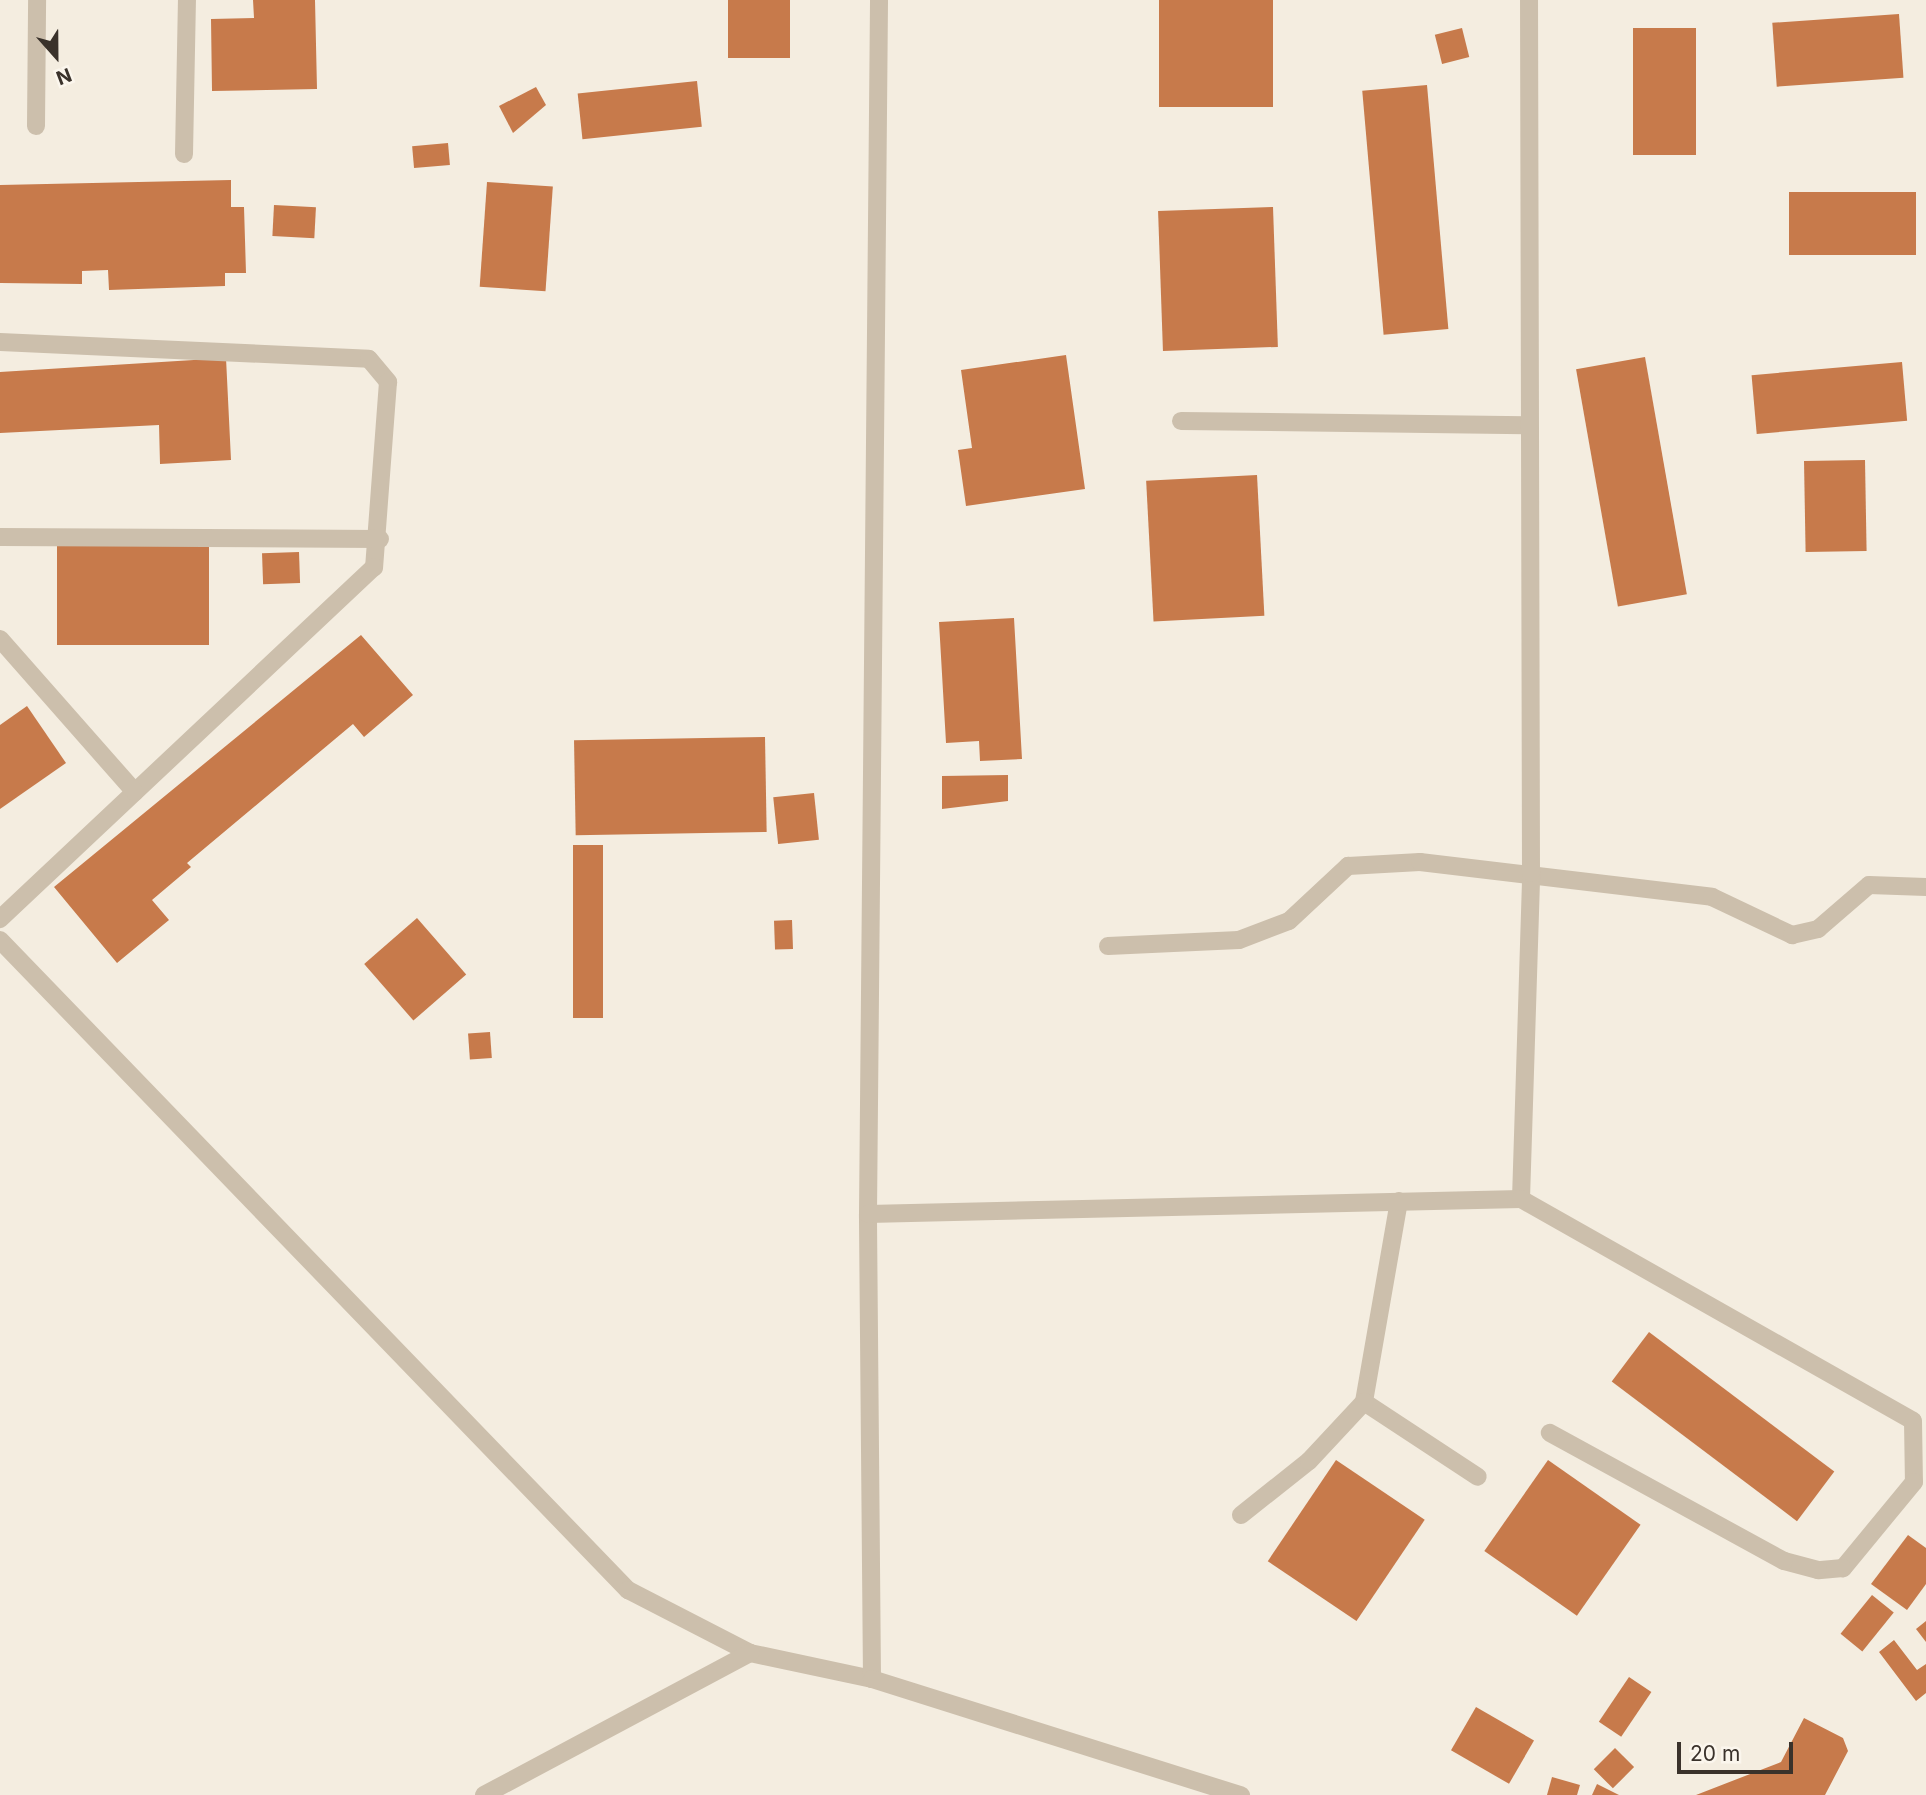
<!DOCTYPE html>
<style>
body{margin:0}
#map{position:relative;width:1926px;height:1795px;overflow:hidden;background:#f4ede0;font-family:Inter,sans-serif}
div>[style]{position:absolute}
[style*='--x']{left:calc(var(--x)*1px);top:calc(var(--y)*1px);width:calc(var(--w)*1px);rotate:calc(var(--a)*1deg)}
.building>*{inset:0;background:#c77a4b;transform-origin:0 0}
.minor>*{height:18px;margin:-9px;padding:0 9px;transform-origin:9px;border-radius:9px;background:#ccbfac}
span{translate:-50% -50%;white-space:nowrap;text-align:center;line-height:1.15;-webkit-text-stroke:6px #fbf6ed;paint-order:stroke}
.north{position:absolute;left:21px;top:21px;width:70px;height:70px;-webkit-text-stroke:5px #fbf6ed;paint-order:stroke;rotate:159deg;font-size:19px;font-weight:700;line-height:28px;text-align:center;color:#3a322b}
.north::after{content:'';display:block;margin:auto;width:24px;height:32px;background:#3a322b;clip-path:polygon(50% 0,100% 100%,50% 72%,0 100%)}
.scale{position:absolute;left:1677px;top:1742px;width:116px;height:32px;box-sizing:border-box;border:4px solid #3a322b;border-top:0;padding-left:9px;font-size:21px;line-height:24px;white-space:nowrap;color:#3a322b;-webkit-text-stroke:5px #fbf6ed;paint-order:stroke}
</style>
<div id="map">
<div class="building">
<div style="clip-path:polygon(253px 0,315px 0,317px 89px,212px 91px,211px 19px,254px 18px)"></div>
<div style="left:728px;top:0;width:62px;height:58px"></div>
<div style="left:1159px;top:0;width:114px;height:107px"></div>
<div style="left:1899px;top:14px;width:64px;height:127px;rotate:86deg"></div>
<div style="left:1462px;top:28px;width:30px;height:28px;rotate:76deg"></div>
<div style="left:1696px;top:28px;width:127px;height:63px;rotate:90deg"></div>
<div style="left:697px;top:81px;width:46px;height:120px;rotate:84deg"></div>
<div style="left:1427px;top:85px;width:245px;height:65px;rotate:85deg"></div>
<div style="clip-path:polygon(536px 87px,546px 105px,513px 133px,499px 106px)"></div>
<div style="left:448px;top:143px;width:22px;height:36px;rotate:85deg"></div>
<div style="clip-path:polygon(231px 180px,231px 207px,244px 207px,246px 273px,225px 273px,225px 286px,109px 290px,108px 270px,82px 271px,82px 284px,0 283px,0 185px)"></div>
<div style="left:487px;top:182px;width:66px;height:105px;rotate:4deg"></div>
<div style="left:1916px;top:192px;width:63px;height:127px;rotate:90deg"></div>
<div style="left:274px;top:205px;width:42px;height:31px;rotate:3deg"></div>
<div style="left:1273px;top:207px;width:140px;height:115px;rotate:88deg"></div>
<div style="clip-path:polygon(1066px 355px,1085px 489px,966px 506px,958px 450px,972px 448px,961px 370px)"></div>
<div style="left:1645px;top:357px;width:241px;height:70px;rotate:80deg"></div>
<div style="clip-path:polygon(226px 358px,231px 460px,160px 464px,159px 425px,0 433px,0 372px)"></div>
<div style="left:1902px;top:362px;width:59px;height:151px;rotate:85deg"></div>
<div style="left:1865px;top:460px;width:91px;height:61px;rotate:89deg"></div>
<div style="left:1257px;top:475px;width:141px;height:111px;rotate:87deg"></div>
<div style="left:57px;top:542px;width:152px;height:103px"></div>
<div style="left:299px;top:552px;width:31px;height:37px;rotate:88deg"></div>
<div style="clip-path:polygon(1014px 618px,1022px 759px,980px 761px,979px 741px,946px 743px,939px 622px)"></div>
<div style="clip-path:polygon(361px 635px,413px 695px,364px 737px,353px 724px,187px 863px,191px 867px,152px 900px,169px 920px,117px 963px,54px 887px)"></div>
<div style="clip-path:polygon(27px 706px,66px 763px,0 809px,0 725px)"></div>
<div style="left:765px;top:737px;width:95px;height:191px;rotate:89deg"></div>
<div style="clip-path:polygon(1008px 775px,1008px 801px,942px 809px,942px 776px)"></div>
<div style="left:814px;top:793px;width:47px;height:41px;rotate:84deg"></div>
<div style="left:573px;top:845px;width:30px;height:173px"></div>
<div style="left:417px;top:918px;width:75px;height:70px;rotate:49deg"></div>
<div style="left:792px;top:920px;width:29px;height:18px;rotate:88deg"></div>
<div style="left:490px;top:1032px;width:26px;height:22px;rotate:86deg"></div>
<div style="left:1649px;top:1332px;width:232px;height:62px;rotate:37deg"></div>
<div style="left:1336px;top:1460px;width:107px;height:122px;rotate:34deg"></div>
<div style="left:1548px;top:1460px;width:113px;height:111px;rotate:35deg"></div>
<div style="clip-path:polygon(1908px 1535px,1926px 1548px,1926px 1584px,1907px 1610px,1871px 1584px)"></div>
<div style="left:1872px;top:1595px;width:28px;height:50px;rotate:39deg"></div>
<div style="clip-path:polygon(1926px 1621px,1926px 1642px,1916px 1629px)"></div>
<div style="clip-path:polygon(1894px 1640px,1917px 1670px,1926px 1664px,1926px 1693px,1916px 1701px,1879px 1652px)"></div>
<div style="left:1629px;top:1677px;width:27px;height:54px;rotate:34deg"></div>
<div style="left:1476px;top:1707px;width:67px;height:50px;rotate:30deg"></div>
<div style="clip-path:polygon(1804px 1718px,1843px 1738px,1848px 1751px,1825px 1795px,1696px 1795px,1781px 1762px)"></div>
<div style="left:1615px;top:1748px;width:27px;height:30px;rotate:45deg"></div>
<div style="clip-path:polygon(1552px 1777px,1580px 1785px,1577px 1795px,1547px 1795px)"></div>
<div style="clip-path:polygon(1597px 1784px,1619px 1795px,1592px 1795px)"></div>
</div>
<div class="minor">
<div style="--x:36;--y:126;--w:126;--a:-89.5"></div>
<div style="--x:184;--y:154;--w:154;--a:-88.9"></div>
<div style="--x:0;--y:342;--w:369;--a:2.6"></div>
<div style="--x:369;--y:359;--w:30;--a:50"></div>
<div style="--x:388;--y:382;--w:186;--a:94.3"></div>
<div style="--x:374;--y:567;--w:514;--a:136.74"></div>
<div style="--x:1181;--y:421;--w:347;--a:0.7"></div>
<div style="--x:0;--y:537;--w:380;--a:0.3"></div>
<div style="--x:0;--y:639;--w:204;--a:48.6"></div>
<div style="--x:0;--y:940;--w:904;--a:45.99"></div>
<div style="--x:628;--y:1590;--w:137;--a:27.3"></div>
<div style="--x:750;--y:1653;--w:125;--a:12"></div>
<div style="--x:872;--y:1679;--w:465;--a:-90.5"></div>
<div style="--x:868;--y:1214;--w:1214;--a:-89.48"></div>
<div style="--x:1108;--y:946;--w:131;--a:-2.6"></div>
<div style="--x:1239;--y:940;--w:53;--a:-20.8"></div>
<div style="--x:1289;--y:921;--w:81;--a:-43"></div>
<div style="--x:1348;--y:866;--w:72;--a:-3.2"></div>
<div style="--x:1420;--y:862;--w:294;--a:6.8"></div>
<div style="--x:1712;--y:897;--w:89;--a:25.4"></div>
<div style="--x:1792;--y:935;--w:27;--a:-13"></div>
<div style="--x:1818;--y:929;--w:67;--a:-40.8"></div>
<div style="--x:1869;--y:885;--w:57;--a:2"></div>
<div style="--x:1521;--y:1199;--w:326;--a:-88.2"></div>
<div style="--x:1531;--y:873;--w:873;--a:-90.13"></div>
<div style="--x:1399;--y:1201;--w:204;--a:99.9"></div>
<div style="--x:1364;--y:1402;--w:136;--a:33.3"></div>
<div style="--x:868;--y:1214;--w:653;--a:-1.32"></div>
<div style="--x:1521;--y:1199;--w:450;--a:29.5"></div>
<div style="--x:1913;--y:1421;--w:61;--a:89.1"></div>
<div style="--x:1914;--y:1482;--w:112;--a:129.5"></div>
<div style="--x:1843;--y:1568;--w:25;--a:175"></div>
<div style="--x:1818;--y:1570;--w:35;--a:-165"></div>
<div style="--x:1784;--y:1561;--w:267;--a:-151.3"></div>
<div style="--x:1241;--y:1515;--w:87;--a:-38.5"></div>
<div style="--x:1309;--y:1461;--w:81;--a:-47"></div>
<div style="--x:872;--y:1679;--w:387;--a:17.5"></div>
<div style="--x:484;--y:1795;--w:302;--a:-28.1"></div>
</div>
<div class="north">N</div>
<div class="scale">20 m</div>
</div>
